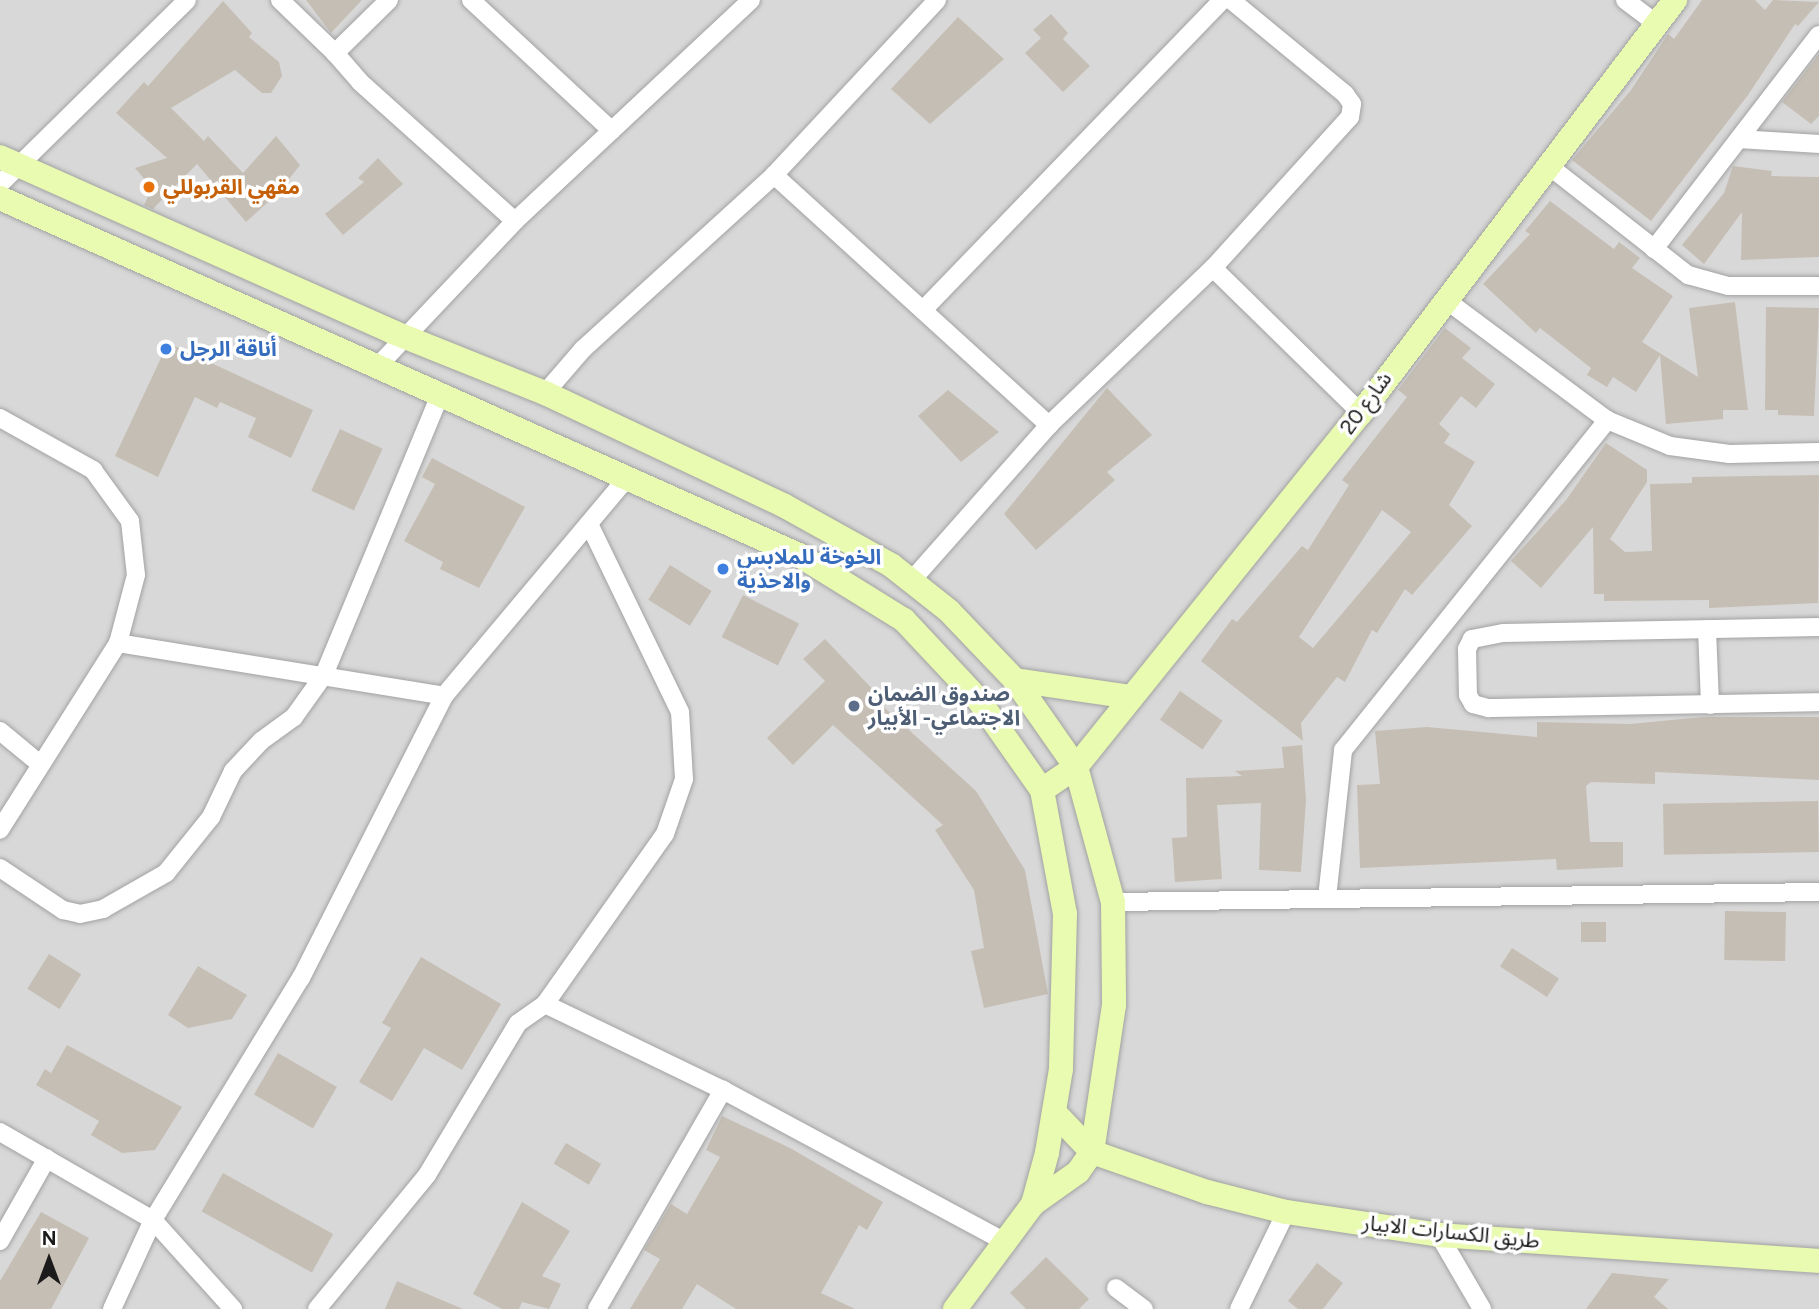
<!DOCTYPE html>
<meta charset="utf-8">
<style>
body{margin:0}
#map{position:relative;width:1819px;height:1309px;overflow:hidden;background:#edebe0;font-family:Figtree,"Noto Sans Arabic",sans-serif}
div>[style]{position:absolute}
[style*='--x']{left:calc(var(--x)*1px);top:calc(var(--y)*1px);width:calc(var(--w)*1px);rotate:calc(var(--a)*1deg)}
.residential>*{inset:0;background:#d9d8d8;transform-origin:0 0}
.building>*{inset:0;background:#c5beb4;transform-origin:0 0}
.roads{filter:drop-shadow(0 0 2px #a2a2a2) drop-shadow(0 0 2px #a2a2a2)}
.street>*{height:18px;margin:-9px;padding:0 9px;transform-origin:9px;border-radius:9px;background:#fff}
.secondary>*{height:24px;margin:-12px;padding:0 12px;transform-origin:12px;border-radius:12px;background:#e9fab1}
.dots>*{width:19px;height:19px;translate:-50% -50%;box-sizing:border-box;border:4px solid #fff;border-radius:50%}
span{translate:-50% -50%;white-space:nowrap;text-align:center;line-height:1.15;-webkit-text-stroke:7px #fff;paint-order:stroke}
.food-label{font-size:21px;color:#c56008;font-weight:700}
.left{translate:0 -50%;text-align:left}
.shop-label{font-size:21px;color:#366cbe;font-weight:700}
.street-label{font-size:21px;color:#1b1b1b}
.service-label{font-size:21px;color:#4e5e75;font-weight:700}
.north{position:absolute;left:14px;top:1225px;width:70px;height:70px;-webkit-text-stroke:5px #fff;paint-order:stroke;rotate:0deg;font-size:19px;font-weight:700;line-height:28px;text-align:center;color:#1b1b1b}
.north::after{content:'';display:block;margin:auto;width:24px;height:32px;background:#1b1b1b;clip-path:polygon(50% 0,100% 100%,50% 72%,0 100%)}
</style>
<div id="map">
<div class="residential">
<div style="left:0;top:0;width:1819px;height:1309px"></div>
</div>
<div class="building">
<div style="clip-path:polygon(306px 0,362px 0,331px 33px)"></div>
<div style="clip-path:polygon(1702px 0,1755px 0,1765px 10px,1773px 0,1819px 2px,1798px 26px,1795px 24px,1748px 95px,1651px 221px,1572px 160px,1631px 90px,1668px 34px,1674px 39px)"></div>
<div style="clip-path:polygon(223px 1px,252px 33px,249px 37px,279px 62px,282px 76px,271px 93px,262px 93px,235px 70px,171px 108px,204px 141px,208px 136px,243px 173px,276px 136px,300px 165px,279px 192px,246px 222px,197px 164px,153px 209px,144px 205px,152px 188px,135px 168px,167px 158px,116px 113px,144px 82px,148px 86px)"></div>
<div style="clip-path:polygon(1051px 14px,1068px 33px,1063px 39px,1090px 66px,1063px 92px,1025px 53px,1041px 38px,1033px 30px)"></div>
<div style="clip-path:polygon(958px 17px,1004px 59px,930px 124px,891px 89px)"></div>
<div style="clip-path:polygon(1819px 54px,1819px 116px,1811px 124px,1782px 102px)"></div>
<div style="clip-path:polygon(378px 158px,403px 184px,343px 235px,325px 214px,364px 182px,358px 178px)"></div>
<div style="clip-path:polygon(1733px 166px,1772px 171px,1771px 176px,1819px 177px,1819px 257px,1741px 260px,1742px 212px,1704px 264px,1682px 245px,1724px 193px)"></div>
<div style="clip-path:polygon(1550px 201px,1614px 249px,1619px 242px,1640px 258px,1632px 268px,1673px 296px,1642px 342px,1698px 377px,1689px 308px,1735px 302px,1748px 410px,1723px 410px,1723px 419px,1666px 424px,1660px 355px,1636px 392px,1613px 377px,1607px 387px,1587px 375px,1591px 368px,1540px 328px,1536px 333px,1483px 284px,1530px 234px,1525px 231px)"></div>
<div style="clip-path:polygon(1766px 307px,1819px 308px,1814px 416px,1778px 415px,1778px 410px,1765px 410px)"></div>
<div style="clip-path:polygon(evenodd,1445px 328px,1471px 348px,1462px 358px,1495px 384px,1476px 408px,1461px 396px,1439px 424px,1450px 434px,1444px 443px,1475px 462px,1449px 505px,1472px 526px,1412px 595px,1405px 589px,1377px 633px,1372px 630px,1345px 682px,1337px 677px,1301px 723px,1303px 741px,1201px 661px,1232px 619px,1237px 622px,1302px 546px,1308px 550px,1349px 485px,1342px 480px,1407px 397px,1398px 390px,1445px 328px,1382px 510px,1411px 532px,1313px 648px,1299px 637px,1382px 510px)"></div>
<div style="clip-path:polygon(168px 343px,313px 410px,291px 458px,248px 437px,256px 418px,220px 402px,217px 408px,195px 397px,158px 477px,115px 456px)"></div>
<div style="clip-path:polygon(1107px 388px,1152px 435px,1107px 472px,1115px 480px,1036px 550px,1004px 514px)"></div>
<div style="clip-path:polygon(948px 390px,999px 432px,961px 462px,918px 416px)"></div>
<div style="left:340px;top:429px;width:47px;height:68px;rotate:25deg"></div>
<div style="clip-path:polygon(1606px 443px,1647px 470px,1647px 482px,1610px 539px,1625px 552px,1652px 551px,1650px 484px,1692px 483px,1692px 477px,1819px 475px,1818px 603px,1709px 608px,1709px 600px,1604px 601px,1604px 594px,1594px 594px,1593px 527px,1541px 588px,1511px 561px,1566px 500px)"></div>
<div style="clip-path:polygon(432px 458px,525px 507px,479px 588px,440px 569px,443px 562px,404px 541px,435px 484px,422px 477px)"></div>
<div style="left:670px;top:565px;width:49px;height:41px;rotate:32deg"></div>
<div style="left:743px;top:595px;width:63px;height:47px;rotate:27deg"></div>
<div style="clip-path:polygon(825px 639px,879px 696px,875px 699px,976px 791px,1025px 870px,1048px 994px,984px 1008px,971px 951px,984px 948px,974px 890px,935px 830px,943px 825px,833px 725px,793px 765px,767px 738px,825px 681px,803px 659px)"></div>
<div style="left:1180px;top:691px;width:52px;height:35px;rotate:35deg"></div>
<div style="clip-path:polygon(1703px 717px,1819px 717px,1819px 780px,1655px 772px,1655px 784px,1591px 782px,1586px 786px,1590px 842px,1623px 842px,1623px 867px,1557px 870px,1556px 859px,1360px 868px,1357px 785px,1380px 784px,1375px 731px,1427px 727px,1537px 737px,1537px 722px,1630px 724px)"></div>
<div style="clip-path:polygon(1302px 745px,1306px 800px,1301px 872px,1259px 870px,1261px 803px,1217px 805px,1222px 879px,1175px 882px,1172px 838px,1187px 837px,1186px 778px,1242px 776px,1235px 771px,1284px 768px,1282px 747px)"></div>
<div style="left:1818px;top:801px;width:51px;height:155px;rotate:89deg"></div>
<div style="left:1725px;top:911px;width:61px;height:49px;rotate:1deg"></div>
<div style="left:1581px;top:922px;width:25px;height:20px"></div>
<div style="left:1512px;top:948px;width:56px;height:22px;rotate:33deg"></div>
<div style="left:49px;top:954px;width:38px;height:41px;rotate:32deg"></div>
<div style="clip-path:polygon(421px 957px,501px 1004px,462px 1070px,424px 1048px,392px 1101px,359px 1082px,391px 1028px,382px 1023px)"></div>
<div style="clip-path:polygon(198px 966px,247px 995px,232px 1019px,188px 1028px,168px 1015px)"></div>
<div style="clip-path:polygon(67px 1045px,182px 1107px,155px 1150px,122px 1153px,91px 1135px,99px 1121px,36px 1085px,45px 1069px,51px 1073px)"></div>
<div style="left:278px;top:1053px;width:68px;height:48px;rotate:30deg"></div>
<div style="clip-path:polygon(722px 1116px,790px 1148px,883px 1202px,867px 1230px,859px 1225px,821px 1293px,855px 1309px,736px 1309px,697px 1284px,682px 1309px,630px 1309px,660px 1259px,644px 1250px,671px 1204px,687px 1214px,720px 1157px,706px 1150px)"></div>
<div style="left:566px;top:1143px;width:41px;height:24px;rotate:31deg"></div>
<div style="left:223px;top:1173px;width:126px;height:44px;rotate:29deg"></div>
<div style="clip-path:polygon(522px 1202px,570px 1231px,542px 1276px,561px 1284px,549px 1309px,522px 1302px,519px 1309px,502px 1309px,473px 1294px)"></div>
<div style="clip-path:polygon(41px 1212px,89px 1238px,51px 1309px,0 1309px,0 1281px)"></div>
<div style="clip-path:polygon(1046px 1257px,1089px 1299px,1079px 1309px,1026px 1309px,1010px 1293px)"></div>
<div style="clip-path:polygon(1317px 1263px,1343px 1283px,1323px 1309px,1298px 1309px,1288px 1301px)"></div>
<div style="clip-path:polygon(1612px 1273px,1669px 1279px,1654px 1297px,1668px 1309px,1586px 1309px)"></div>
<div style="clip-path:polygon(397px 1281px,463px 1309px,385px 1309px)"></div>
</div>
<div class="roads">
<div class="street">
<div style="--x:280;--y:0;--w:76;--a:43.9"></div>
<div style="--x:389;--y:0;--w:76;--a:135.5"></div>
<div style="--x:335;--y:53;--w:38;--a:49"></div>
<div style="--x:360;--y:82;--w:208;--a:41.9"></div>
<div style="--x:515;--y:221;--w:323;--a:-43.1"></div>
<div style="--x:471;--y:0;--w:192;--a:42.9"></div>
<div style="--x:1625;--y:0;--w:40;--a:37"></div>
<div style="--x:1739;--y:139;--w:80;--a:3.6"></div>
<div style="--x:1549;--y:166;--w:177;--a:38.1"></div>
<div style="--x:1688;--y:275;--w:41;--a:15.4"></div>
<div style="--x:1728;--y:286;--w:91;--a:0"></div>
<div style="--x:774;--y:175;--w:372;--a:42.3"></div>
<div style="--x:1049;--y:425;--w:227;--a:-43.8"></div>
<div style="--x:1213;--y:268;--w:204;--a:-47.8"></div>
<div style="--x:1350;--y:117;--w:13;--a:-81"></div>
<div style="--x:1352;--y:104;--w:12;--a:-125"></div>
<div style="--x:1345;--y:94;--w:148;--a:-140.5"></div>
<div style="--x:0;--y:184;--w:262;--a:-44.5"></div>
<div style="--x:1654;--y:249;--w:270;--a:-52.4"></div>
<div style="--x:1213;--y:268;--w:207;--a:44.4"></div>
<div style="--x:1446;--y:300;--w:201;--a:36.7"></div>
<div style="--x:1607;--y:420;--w:68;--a:22.4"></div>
<div style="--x:1670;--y:446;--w:60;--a:7.7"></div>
<div style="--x:1729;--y:454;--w:90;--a:-1.3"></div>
<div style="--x:923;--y:310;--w:431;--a:-46"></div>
<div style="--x:378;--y:366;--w:199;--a:-46.6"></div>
<div style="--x:545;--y:393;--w:58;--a:-49.2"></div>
<div style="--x:583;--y:349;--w:258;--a:-42.3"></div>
<div style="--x:774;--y:175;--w:239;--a:-47"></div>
<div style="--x:0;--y:418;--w:107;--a:29.2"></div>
<div style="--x:93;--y:470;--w:63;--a:54"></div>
<div style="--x:130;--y:521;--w:54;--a:83.7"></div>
<div style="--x:136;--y:575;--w:70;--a:104.8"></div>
<div style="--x:118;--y:643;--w:221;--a:122.3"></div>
<div style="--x:912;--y:580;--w:207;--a:-48.5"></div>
<div style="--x:1819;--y:627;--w:316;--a:178.9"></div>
<div style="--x:1503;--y:633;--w:32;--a:169"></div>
<div style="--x:1472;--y:639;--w:11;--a:117"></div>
<div style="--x:1467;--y:649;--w:46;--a:88.8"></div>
<div style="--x:1468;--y:695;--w:10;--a:61"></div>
<div style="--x:1473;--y:704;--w:16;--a:15"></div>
<div style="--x:1488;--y:708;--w:331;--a:-1"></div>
<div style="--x:1707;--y:629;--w:76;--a:87.7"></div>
<div style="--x:118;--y:643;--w:330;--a:9.2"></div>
<div style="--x:444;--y:696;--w:285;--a:-50"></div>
<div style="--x:0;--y:731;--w:52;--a:39.5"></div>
<div style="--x:0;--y:868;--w:76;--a:33.7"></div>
<div style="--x:63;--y:910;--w:17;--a:13"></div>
<div style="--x:80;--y:914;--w:24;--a:-12"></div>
<div style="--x:103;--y:909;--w:73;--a:-29.7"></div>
<div style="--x:166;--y:873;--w:72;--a:-51.2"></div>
<div style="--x:211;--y:817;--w:51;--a:-64.4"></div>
<div style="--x:233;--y:771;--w:41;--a:-47"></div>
<div style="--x:261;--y:741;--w:41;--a:-36"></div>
<div style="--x:294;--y:717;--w:52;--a:-54.5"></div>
<div style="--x:324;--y:675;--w:305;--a:-67.5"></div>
<div style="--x:1327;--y:898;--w:149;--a:-83.8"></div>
<div style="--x:1343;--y:750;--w:423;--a:-51.3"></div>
<div style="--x:1113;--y:902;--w:706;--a:-0.81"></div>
<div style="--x:545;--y:1004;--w:208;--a:-54.8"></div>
<div style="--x:665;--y:834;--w:58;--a:-70.9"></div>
<div style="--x:684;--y:779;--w:67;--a:-93.4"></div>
<div style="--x:680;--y:712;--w:209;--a:-115.8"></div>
<div style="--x:0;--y:1132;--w:177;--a:29.9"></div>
<div style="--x:153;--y:1220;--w:120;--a:48"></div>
<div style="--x:1439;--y:1235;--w:86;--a:59.8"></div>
<div style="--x:0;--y:1241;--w:95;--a:-60.5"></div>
<div style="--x:1116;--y:1288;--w:35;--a:37"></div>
<div style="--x:112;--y:1309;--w:98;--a:-65.3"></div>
<div style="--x:153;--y:1220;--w:284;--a:-58.6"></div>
<div style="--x:301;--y:978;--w:316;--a:-63.1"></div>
<div style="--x:317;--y:1309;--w:173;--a:-50.6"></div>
<div style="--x:427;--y:1175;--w:177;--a:-59.1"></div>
<div style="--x:518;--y:1023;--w:33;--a:-35"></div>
<div style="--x:545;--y:1004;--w:198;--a:25.8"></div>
<div style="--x:723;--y:1090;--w:323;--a:28.3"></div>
<div style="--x:597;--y:1309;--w:253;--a:-60.1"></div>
<div style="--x:1239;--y:1309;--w:108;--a:-64.1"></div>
</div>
<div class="secondary">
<div style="--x:0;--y:157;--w:430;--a:24"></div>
<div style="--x:393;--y:332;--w:164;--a:21.9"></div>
<div style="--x:545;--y:393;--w:263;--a:25.2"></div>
<div style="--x:783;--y:505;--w:124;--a:29.1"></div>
<div style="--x:891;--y:565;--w:74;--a:38.4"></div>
<div style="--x:949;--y:611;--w:95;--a:46.3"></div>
<div style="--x:1015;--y:680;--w:106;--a:55"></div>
<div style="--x:1076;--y:767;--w:140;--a:74.7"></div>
<div style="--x:1113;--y:902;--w:103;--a:89.4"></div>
<div style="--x:1114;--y:1005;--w:149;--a:98.5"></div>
<div style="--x:1092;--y:1152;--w:24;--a:125"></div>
<div style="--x:1078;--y:1172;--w:55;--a:144.6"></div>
<div style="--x:0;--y:198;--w:875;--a:24.08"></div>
<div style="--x:799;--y:555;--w:123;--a:31.8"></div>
<div style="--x:904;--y:620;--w:108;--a:46.9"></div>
<div style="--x:978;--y:699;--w:111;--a:54.9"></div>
<div style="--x:1042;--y:790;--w:126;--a:79.5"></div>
<div style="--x:1065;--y:914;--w:155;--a:91.5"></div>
<div style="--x:1061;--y:1069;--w:85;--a:99.5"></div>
<div style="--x:1047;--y:1153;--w:53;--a:105.4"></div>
<div style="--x:1033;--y:1204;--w:131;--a:126.6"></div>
<div style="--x:1015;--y:680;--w:118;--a:8.3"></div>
<div style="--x:1042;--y:790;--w:41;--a:-34.1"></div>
<div style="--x:1076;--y:767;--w:454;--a:-51.2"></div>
<div style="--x:1361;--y:413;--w:519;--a:-52.75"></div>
<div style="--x:1055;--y:1113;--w:54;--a:46.5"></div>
<div style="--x:1092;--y:1152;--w:122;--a:19.2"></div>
<div style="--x:1207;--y:1192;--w:81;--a:14.2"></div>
<div style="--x:1286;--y:1212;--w:155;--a:8.5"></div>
<div style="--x:1439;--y:1235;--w:381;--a:3.9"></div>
</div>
</div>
<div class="dots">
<div style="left:149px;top:187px;background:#e8710a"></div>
<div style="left:166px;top:349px;background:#3f7fe0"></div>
<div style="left:723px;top:569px;background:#3f7fe0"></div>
<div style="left:854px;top:706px;background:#5c6f8a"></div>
</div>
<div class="food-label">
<span class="left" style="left:163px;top:187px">مقهي القربوللي</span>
</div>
<div class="shop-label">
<span class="left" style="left:180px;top:349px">أناقة الرجل</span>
<span class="left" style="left:737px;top:569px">الخوخة للملابس<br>والاحذية</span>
</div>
<div class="street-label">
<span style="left:1366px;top:403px;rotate:-54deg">شارع 20</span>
<span style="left:1451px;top:1232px;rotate:6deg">طريق الكسارات الابيار</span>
</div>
<div class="service-label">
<span class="left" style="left:868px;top:706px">صندوق الضمان<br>الاجتماعي- الأبيار</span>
</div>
<div class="north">N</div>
</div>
